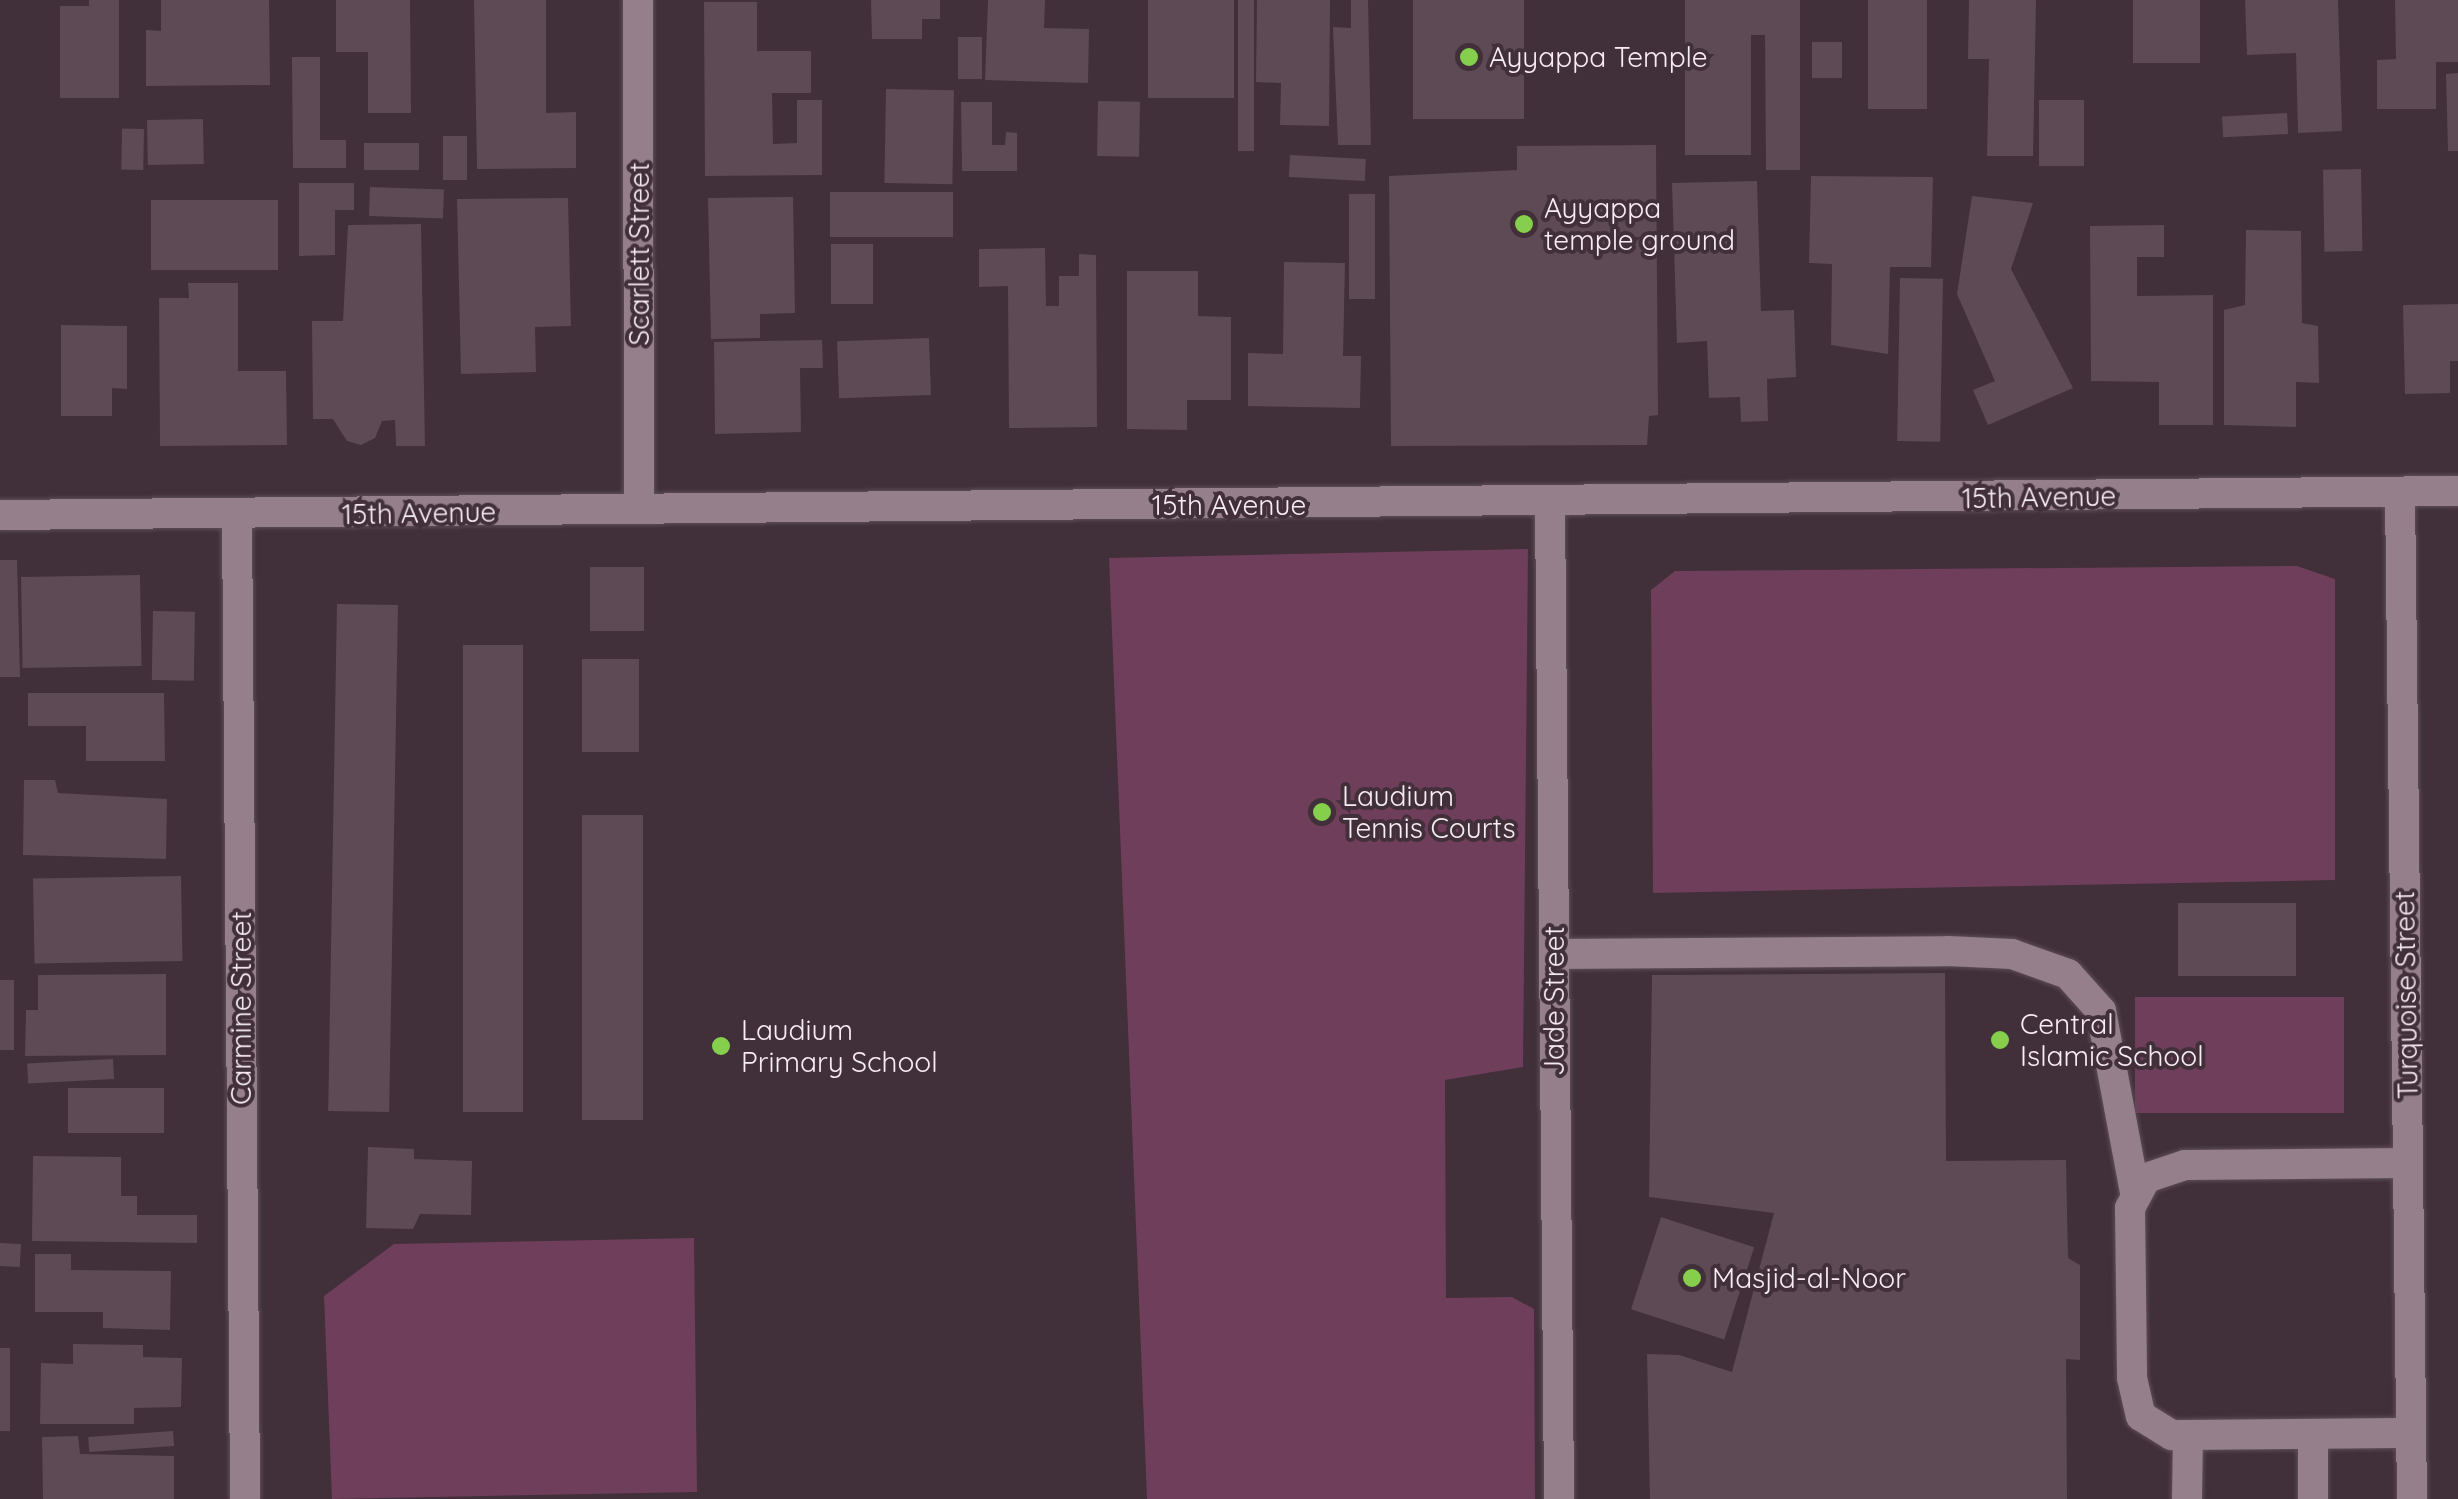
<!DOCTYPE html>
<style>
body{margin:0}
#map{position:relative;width:2458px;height:1499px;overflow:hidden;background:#412f39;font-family:Quicksand,sans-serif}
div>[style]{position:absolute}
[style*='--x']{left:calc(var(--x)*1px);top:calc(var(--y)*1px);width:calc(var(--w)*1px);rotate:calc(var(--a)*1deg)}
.green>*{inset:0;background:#6f3e5b;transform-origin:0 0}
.building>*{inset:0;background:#5d4a54;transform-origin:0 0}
.roads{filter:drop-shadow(0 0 2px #5d4e58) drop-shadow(0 0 2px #5d4e58)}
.minor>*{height:30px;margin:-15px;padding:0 15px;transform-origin:15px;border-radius:15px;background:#947f8a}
.dots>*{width:28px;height:28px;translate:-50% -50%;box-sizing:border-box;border:5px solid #412f39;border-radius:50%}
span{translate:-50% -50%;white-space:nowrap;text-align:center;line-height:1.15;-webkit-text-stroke:8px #412f39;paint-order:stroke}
.poi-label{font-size:28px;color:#f8ecf3}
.left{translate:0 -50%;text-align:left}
.street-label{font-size:28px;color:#f8ecf3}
</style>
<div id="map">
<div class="green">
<div style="clip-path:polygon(1528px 549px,1523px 1067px,1445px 1080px,1446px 1298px,1512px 1297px,1534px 1309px,1535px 1499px,1147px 1499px,1109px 558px)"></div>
<div style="clip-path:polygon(2297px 566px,2335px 579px,2335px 880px,1653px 893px,1651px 590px,1675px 571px)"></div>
<div style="left:2344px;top:997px;width:116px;height:209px;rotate:90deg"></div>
<div style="clip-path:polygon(694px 1238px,697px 1492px,332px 1499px,324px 1296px,394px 1244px)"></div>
</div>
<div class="building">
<div style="clip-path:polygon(89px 0,119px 0,119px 98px,60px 98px,60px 6px,89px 6px)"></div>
<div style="clip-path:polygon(161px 0,269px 0,270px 85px,146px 86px,146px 30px,161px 31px)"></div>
<div style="clip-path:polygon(336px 0,410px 0,411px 113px,368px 113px,368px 52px,336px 52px)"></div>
<div style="clip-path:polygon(474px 0,546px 0,546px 113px,576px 112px,576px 168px,477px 169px)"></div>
<div style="clip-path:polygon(871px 0,940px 0,940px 19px,922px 19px,922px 39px,872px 39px)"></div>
<div style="clip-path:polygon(988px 0,1045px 0,1044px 28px,1089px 29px,1088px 83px,985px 80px)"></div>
<div style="left:1148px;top:0;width:86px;height:98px"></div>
<div style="left:1238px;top:0;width:16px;height:151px"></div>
<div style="clip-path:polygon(1257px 0,1330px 0,1329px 126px,1280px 125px,1281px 83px,1256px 82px)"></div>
<div style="clip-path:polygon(1351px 0,1368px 0,1371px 145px,1338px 145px,1333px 27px,1351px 28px)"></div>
<div style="left:1413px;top:0;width:111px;height:119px"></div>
<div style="clip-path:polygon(1685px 0,1800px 0,1800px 170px,1766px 170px,1765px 35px,1751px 35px,1751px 155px,1685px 155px)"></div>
<div style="left:1868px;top:0;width:59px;height:109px"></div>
<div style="clip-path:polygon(1969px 0,2036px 0,2033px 156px,1987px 156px,1989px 59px,1968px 59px)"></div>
<div style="left:2133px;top:0;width:67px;height:63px"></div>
<div style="clip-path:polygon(2245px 0,2338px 0,2342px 131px,2298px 133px,2296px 53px,2247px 55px)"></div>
<div style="clip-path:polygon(2395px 0,2458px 0,2458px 62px,2436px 62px,2436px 109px,2377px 109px,2377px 60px,2396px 59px)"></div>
<div style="clip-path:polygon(704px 2px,757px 2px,757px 51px,811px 51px,811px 93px,772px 93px,773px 144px,797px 143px,797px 100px,822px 100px,822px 175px,705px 176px)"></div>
<div style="left:958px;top:37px;width:24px;height:42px"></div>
<div style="left:1812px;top:42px;width:30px;height:36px"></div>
<div style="clip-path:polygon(292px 57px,320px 57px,320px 140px,346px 140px,346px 168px,293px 168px)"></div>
<div style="clip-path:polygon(2458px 73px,2458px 151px,2448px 151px,2446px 74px)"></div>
<div style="left:886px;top:89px;width:68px;height:94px;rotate:1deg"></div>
<div style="left:2039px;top:100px;width:45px;height:66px"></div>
<div style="left:1098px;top:101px;width:42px;height:55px;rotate:1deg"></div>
<div style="clip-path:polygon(961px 102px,992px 102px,992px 145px,1005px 145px,1006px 132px,1017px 133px,1017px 171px,962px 171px)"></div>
<div style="left:2287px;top:113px;width:21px;height:65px;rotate:87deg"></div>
<div style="left:203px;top:119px;width:45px;height:56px;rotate:89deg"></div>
<div style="left:144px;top:129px;width:41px;height:22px;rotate:91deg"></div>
<div style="left:443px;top:136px;width:24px;height:44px"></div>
<div style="left:364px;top:143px;width:55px;height:27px"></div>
<div style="clip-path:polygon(1656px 145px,1658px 415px,1649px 416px,1647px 445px,1391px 446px,1389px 176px,1517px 170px,1517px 146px)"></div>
<div style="left:1290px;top:155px;width:76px;height:22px;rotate:3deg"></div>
<div style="left:2361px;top:169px;width:82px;height:38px;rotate:89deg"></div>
<div style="clip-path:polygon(1811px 176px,1933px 177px,1931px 267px,1890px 267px,1888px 354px,1831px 345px,1832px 264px,1809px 263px)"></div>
<div style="clip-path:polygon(1757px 181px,1761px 311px,1794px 310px,1796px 377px,1767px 379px,1768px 421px,1741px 422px,1740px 397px,1709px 398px,1707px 341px,1677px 343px,1672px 183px)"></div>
<div style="clip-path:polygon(299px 183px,354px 183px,354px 210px,335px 210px,335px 255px,299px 256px)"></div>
<div style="left:370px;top:187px;width:74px;height:29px;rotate:2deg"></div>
<div style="left:830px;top:192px;width:123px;height:45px"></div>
<div style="left:1375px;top:194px;width:105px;height:26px;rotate:90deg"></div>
<div style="clip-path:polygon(1972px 196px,2033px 203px,2011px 269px,2073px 388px,1988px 425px,1973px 390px,1995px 381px,1957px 294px)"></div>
<div style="clip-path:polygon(793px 197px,795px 313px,760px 314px,760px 338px,711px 339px,708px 198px)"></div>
<div style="clip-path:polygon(568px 198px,571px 326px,535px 327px,536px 372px,461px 374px,457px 199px)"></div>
<div style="left:151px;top:200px;width:127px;height:70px"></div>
<div style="clip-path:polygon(421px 224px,425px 446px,396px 446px,395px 420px,382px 421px,375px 438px,361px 445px,347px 441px,333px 419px,313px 419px,312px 321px,343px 321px,348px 225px)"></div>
<div style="clip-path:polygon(2164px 225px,2164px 257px,2137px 257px,2137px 296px,2213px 295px,2213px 425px,2159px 425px,2159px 382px,2091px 381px,2090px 226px)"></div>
<div style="clip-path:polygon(2246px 230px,2301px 231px,2302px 323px,2318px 326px,2319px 383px,2296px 382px,2296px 427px,2224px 425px,2224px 310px,2245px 305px)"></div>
<div style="left:873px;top:244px;width:60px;height:42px;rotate:90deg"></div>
<div style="clip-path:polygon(1045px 248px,1046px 306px,1059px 306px,1059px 276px,1079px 276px,1079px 254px,1096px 255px,1097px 427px,1009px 428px,1008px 286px,979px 287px,979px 249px)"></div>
<div style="clip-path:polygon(1284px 262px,1345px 263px,1343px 356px,1361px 356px,1360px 408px,1248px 406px,1248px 353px,1283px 354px)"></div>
<div style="clip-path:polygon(1127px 271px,1198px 271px,1198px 316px,1231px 317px,1231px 400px,1187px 400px,1187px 430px,1127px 429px)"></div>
<div style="left:1900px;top:278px;width:43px;height:163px;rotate:1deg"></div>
<div style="clip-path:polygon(188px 283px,238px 283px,238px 371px,286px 371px,287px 445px,160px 446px,159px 298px,189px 298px)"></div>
<div style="clip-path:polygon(2458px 304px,2458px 361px,2450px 361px,2450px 393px,2405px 394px,2403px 305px)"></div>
<div style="clip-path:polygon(61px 325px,127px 326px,127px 389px,112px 388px,112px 416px,61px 416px)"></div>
<div style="left:929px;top:338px;width:57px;height:92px;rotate:88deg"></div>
<div style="clip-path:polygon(822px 340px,823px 368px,800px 368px,801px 432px,715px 434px,714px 342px)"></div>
<div style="clip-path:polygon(0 560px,17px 560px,20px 677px,0 677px)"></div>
<div style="left:644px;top:567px;width:64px;height:54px;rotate:90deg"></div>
<div style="left:140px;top:575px;width:91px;height:119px;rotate:89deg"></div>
<div style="left:337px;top:604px;width:61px;height:507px;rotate:1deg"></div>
<div style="left:153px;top:611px;width:42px;height:69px;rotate:1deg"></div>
<div style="left:463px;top:645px;width:60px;height:467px"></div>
<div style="left:582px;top:659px;width:57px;height:93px"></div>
<div style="clip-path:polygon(28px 693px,164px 693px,165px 761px,86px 761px,86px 726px,28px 726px)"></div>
<div style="clip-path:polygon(24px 780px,55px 780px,58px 793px,167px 799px,166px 859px,23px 855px)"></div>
<div style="left:582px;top:815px;width:61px;height:305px"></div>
<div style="left:181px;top:876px;width:85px;height:148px;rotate:89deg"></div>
<div style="left:2178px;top:903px;width:118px;height:73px"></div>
<div style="clip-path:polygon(1945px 973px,1946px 1161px,2066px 1160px,2068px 1258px,2080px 1265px,2080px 1360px,2066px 1359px,2067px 1499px,1650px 1499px,1647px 1354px,1679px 1355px,1732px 1372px,1774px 1213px,1649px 1197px,1652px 975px)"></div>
<div style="clip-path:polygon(166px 974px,166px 1055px,25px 1056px,26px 1010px,38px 1010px,38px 975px)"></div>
<div style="left:0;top:980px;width:14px;height:70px"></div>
<div style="left:113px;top:1059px;width:20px;height:86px;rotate:87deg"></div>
<div style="left:68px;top:1088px;width:96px;height:45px"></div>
<div style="clip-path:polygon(368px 1147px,414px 1149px,414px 1159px,472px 1161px,471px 1215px,420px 1214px,413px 1229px,366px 1228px)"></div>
<div style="clip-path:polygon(33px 1156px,121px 1157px,121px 1196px,137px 1196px,137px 1215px,197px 1215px,197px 1243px,32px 1241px)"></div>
<div style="left:1661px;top:1217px;width:98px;height:97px;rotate:18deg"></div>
<div style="left:0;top:1243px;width:21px;height:23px;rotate:3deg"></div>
<div style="clip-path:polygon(35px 1254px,71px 1254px,71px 1270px,171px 1271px,170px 1330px,103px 1328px,103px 1312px,35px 1312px)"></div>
<div style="clip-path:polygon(73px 1344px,143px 1345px,143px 1357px,182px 1358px,181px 1407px,134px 1408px,134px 1424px,40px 1424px,41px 1363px,73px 1364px)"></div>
<div style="left:0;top:1348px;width:10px;height:83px"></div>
<div style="left:173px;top:1431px;width:15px;height:85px;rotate:86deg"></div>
<div style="clip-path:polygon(78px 1436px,80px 1454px,174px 1456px,174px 1499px,43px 1499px,42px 1437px)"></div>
</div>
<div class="roads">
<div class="minor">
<div style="--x:638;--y:0;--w:507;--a:89.89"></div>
<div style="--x:2400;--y:492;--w:1007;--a:89.32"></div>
<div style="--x:1550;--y:503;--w:996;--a:89.48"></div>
<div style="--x:0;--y:515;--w:2458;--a:-0.56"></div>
<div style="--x:237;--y:517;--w:982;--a:89.53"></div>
<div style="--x:1554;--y:954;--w:394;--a:-0.4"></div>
<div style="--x:1948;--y:951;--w:64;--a:2.7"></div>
<div style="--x:2012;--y:954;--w:59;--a:19.7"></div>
<div style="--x:2068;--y:974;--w:50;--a:48.3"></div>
<div style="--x:2101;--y:1011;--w:185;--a:79.4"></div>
<div style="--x:2408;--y:1163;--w:223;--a:179.5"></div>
<div style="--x:2185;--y:1165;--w:41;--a:161.6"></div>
<div style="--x:2146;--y:1178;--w:34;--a:118"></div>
<div style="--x:2130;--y:1208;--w:170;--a:89.3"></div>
<div style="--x:2132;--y:1378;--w:39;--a:77"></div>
<div style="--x:2141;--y:1416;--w:36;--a:32"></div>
<div style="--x:2172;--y:1435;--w:239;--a:-0.5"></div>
<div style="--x:2187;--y:1499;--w:64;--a:-89.1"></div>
<div style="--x:2313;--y:1499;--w:64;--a:-90"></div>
</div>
</div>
<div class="dots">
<div style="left:1469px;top:57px;background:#85cf4d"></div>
<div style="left:1524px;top:224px;background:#85cf4d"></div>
<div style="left:1322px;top:812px;background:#85cf4d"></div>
<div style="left:2000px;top:1040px;background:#85cf4d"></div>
<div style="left:721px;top:1046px;background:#85cf4d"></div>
<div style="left:1692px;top:1278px;background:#85cf4d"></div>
</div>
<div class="poi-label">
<span class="left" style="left:1489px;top:57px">Ayyappa Temple</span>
<span class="left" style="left:1544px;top:224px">Ayyappa<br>temple ground</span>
<span class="left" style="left:1342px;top:812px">Laudium<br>Tennis Courts</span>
<span class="left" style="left:2020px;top:1040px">Central<br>Islamic School</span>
<span class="left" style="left:741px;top:1046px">Laudium<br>Primary School</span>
<span class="left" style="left:1712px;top:1278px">Masjid-al-Noor</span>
</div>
<div class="street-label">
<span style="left:639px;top:254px;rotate:-90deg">Scarlett Street</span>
<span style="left:2039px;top:497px;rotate:-1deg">15th Avenue</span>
<span style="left:1229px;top:505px">15th Avenue</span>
<span style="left:419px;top:513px;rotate:-1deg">15th Avenue</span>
<span style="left:2406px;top:995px;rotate:-91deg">Turquoise Street</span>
<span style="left:1554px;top:1001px;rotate:-90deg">Jade Street</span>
<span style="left:241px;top:1008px;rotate:-90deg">Carmine Street</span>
</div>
</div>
